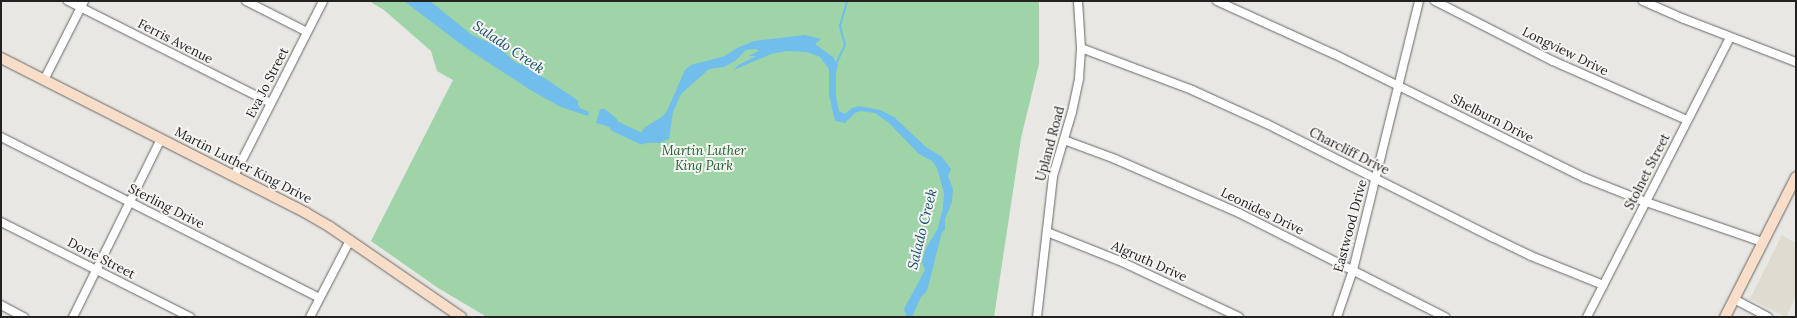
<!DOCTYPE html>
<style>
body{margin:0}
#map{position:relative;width:1797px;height:318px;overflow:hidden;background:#e8e7e4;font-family:Lora,serif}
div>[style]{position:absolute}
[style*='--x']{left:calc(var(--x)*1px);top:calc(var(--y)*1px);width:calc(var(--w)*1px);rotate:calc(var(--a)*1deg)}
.built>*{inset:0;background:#dfdbd1}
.green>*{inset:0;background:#9fd3a8}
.water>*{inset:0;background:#71beec}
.stream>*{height:2px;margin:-1px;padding:0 1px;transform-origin:1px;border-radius:1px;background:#71beec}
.river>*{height:11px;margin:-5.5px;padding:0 5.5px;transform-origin:5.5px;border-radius:5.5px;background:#71beec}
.roads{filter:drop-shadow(0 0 1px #686764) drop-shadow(0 0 1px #686764)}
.minor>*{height:8px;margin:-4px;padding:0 4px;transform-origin:4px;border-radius:4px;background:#fff}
.major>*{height:10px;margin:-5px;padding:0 5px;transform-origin:5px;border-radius:5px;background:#f8ddc9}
span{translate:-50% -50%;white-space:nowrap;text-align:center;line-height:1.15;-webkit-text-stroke:4px #f5f4f1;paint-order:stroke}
.street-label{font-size:13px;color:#232221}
.park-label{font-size:13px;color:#1e6231;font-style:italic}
.water-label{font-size:14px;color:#104e6c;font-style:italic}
.frame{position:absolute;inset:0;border:2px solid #232221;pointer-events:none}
</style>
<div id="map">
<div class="built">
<div style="clip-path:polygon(1782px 235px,1796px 243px,1796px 296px,1786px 317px,1750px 299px)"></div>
</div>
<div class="green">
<div style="clip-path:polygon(369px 1px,1039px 1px,1039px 64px,1021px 138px,994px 317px,487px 317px,438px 288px,371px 241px,453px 80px,437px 71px,431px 51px,384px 10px)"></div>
</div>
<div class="water">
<div style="clip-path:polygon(404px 1px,430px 1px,472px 35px,497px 46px,515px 62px,529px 68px,573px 97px,578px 101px,578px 105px,580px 108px,589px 112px,588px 116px,561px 107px,532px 91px,466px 48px)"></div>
<div style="clip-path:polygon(805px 35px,821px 39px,815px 44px,833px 57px,838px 65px,836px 73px,836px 98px,839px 111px,845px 114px,852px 108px,859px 106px,880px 110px,894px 117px,926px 147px,942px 157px,951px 169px,948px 176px,953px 189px,952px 202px,945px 219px,945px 230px,942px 232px,927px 291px,921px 297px,912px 317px,904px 317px,906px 314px,904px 309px,925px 270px,922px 262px,926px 248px,938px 228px,943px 207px,944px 193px,937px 168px,932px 161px,919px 154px,889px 123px,875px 113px,861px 111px,855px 113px,845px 123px,835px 121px,829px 95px,829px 69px,820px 57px,807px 52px,787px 51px,771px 54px,734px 70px,738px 65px,756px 56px,748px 56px,759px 51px,756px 49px,746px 50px,735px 61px,724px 67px,709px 69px,681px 94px,673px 112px,669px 139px,659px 143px,642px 142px,604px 125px,596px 123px,600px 109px,605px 109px,617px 119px,619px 126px,632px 135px,643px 137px,642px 131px,644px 128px,663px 116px,667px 111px,685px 70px,691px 65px,725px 56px,737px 48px,754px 41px)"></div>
</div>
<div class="stream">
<div style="--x:836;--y:64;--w:21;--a:-65"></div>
<div style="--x:845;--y:45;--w:20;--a:-105"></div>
<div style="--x:840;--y:26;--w:26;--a:-74"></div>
</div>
<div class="river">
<div style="--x:615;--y:126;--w:29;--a:25"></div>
<div style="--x:641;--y:138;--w:12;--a:-9"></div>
</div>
<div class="roads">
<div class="minor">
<div style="--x:68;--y:1;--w:227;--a:26.7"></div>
<div style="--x:246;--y:1;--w:68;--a:26.9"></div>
<div style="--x:1217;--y:1;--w:128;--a:24.4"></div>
<div style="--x:1334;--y:54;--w:280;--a:26.3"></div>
<div style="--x:1585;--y:178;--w:66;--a:21.5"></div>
<div style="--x:1646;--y:202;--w:123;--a:19"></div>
<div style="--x:1435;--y:1;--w:132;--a:27"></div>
<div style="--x:1553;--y:61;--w:146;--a:23.8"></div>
<div style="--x:1643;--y:1;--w:45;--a:23.7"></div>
<div style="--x:1684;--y:19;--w:120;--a:21"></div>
<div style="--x:1081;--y:48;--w:119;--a:20.7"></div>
<div style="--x:1192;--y:90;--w:82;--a:24.4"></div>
<div style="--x:1267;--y:124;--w:254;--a:26.7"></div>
<div style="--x:1494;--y:238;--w:41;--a:25.9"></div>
<div style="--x:1531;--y:256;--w:78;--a:21.9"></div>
<div style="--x:44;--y:80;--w:89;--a:-63.1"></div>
<div style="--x:1;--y:137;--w:357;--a:26.8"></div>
<div style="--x:1064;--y:140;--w:54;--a:20.4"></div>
<div style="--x:1115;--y:159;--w:135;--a:23.5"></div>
<div style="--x:1239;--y:213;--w:231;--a:26.8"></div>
<div style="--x:234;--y:176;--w:196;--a:-63"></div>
<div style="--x:1;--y:222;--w:212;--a:26.7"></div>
<div style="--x:1047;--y:232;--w:81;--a:21.8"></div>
<div style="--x:1122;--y:262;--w:129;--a:25.2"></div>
<div style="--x:1734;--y:299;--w:38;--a:28"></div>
<div style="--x:1;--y:305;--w:26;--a:28"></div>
<div style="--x:73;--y:317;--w:199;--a:-63.7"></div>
<div style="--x:310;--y:317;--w:87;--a:-62.5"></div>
<div style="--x:1037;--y:317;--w:142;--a:-83.5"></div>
<div style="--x:1053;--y:176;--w:67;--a:-73.5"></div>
<div style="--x:1072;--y:112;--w:35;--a:-78"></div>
<div style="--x:1079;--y:78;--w:30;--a:-86"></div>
<div style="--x:1081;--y:48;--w:47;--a:-93.7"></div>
<div style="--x:1337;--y:317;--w:50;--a:-71.2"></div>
<div style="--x:1353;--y:270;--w:277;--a:-76.2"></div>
<div style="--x:1587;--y:317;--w:314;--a:-62.9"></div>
</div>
<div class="major">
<div style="--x:1;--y:58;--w:342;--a:26.9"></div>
<div style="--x:306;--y:213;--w:28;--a:30"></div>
<div style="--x:330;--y:227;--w:159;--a:34.5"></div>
<div style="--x:1725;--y:317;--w:157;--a:-63.1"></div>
</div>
</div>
<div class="street-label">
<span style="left:175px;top:42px;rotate:27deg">Ferris Avenue</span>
<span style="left:1565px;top:52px;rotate:26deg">Longview Drive</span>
<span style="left:268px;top:83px;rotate:-63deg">Eva Jo Street</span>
<span style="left:1492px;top:119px;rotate:27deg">Shelburn Drive</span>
<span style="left:1051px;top:144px;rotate:-75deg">Upland Road</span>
<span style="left:1349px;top:152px;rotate:27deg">Charcliff Drive</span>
<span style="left:243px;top:166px;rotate:27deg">Martin Luther King Drive</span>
<span style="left:1648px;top:172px;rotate:-63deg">Stolnet Street</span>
<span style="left:166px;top:207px;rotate:27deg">Sterling Drive</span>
<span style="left:1262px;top:212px;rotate:26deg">Leonides Drive</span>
<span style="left:1351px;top:226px;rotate:-75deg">Eastwood Drive</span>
<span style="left:101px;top:259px;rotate:27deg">Dorie Street</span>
<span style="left:1149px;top:262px;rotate:24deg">Algruth Drive</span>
</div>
<div class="park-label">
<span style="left:704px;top:159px">Martin Luther<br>King Park</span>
</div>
<div class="water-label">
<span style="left:509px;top:47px;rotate:34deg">Salado Creek</span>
<span style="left:922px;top:229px;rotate:-76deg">Salado Creek</span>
</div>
<div class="frame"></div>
</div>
